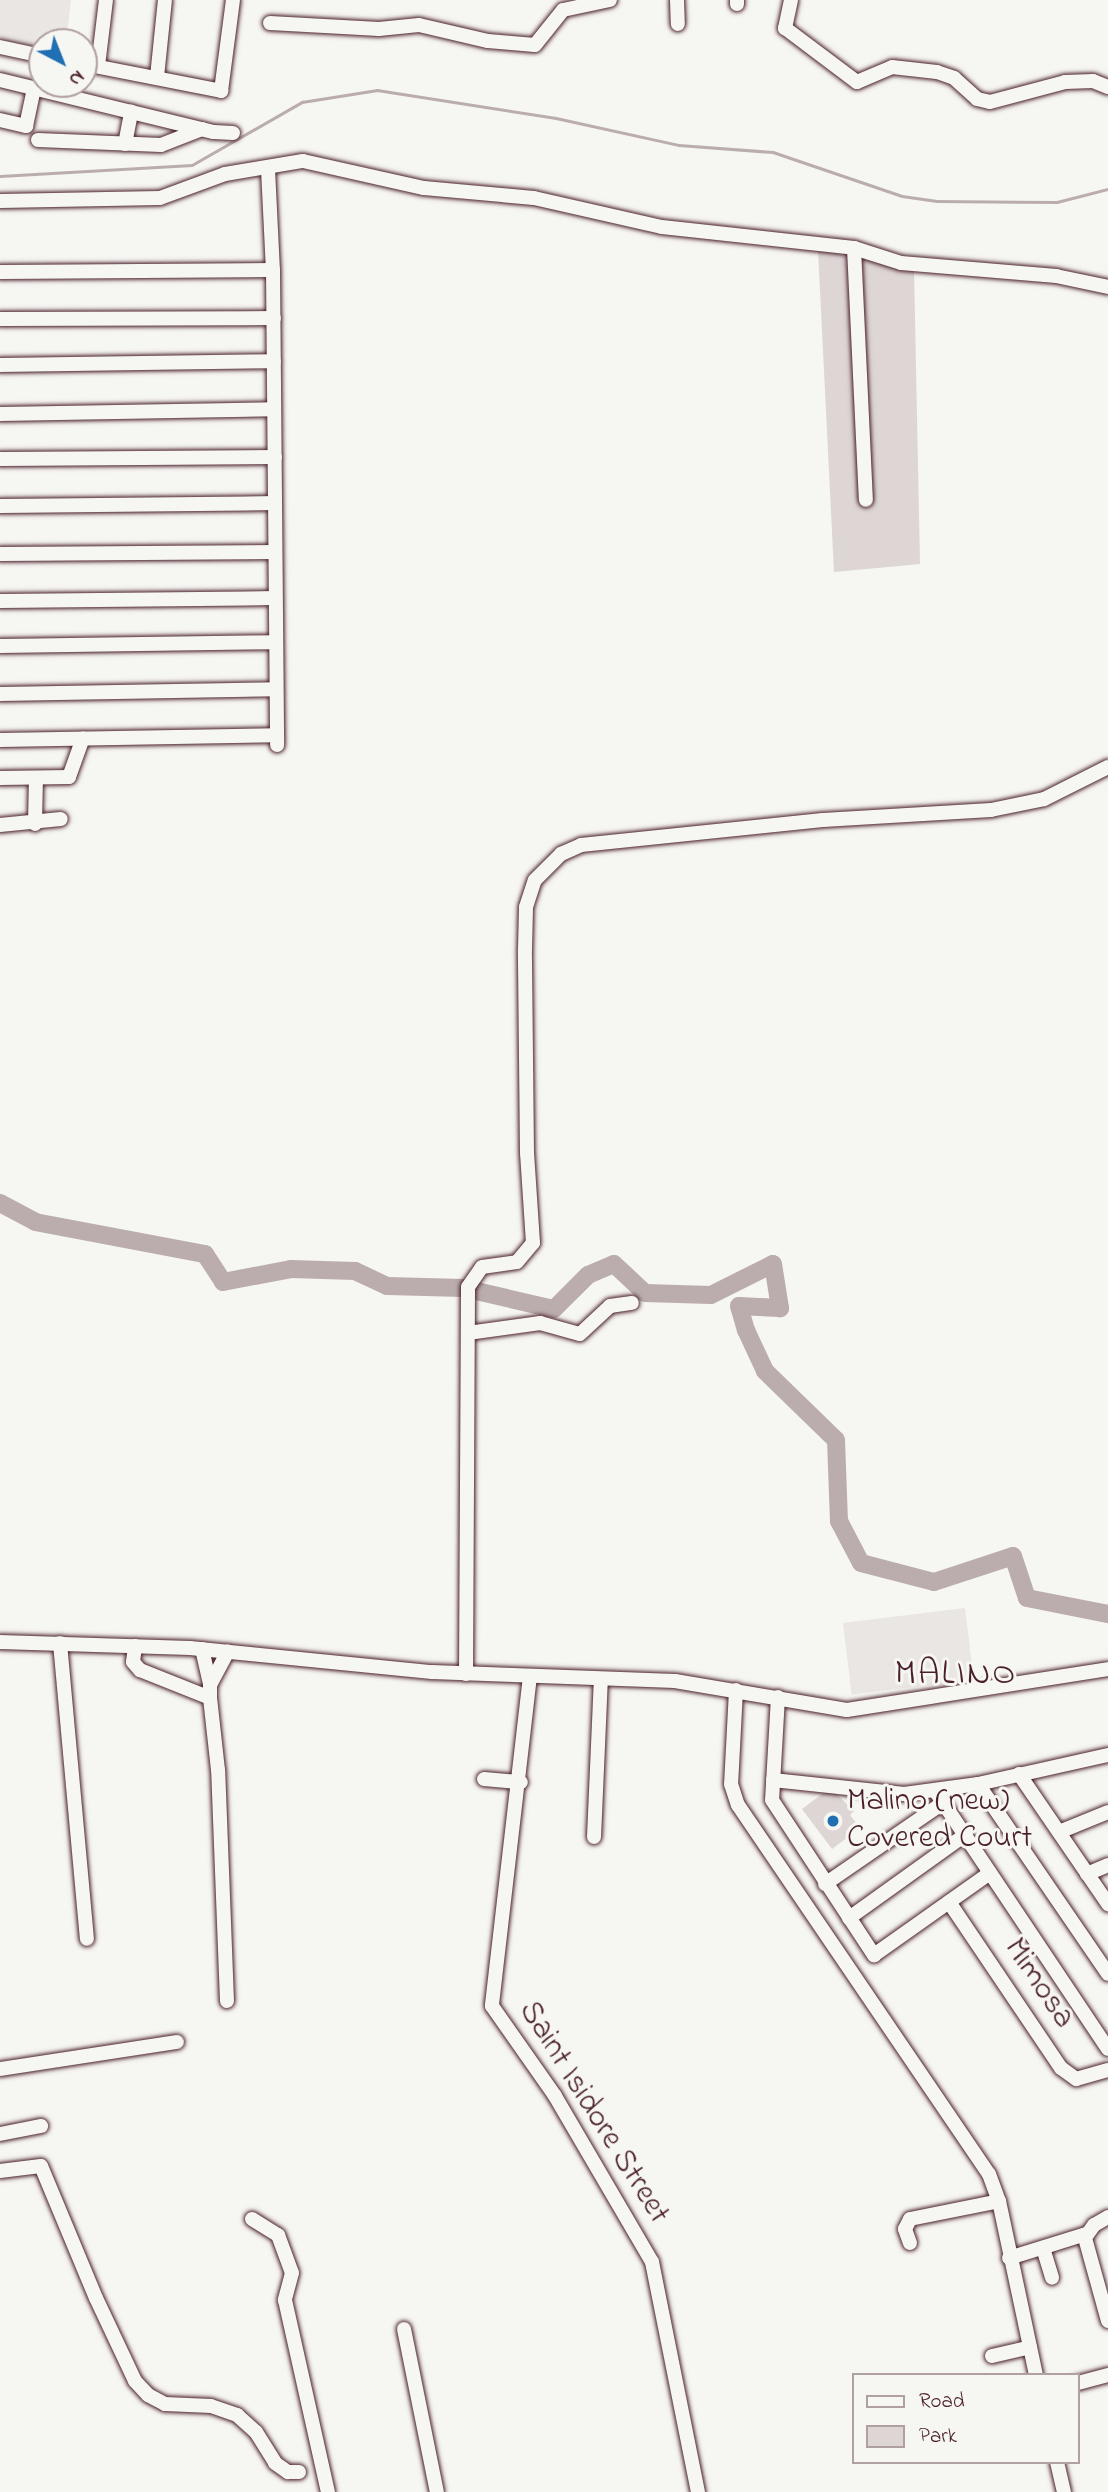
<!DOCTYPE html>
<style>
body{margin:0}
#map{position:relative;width:1108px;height:2492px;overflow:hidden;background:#f6f6f2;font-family:"Indie Flower",sans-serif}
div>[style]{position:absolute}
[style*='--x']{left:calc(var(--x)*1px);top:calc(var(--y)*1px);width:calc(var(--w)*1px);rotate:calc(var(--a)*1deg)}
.built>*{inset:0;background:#e9e6e3;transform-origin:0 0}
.green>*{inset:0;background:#ddd6d5}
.stream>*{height:2.5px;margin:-1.25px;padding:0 1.25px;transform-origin:1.25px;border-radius:1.25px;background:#bbadae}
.river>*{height:18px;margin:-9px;padding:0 9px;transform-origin:9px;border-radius:9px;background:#bbadae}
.roads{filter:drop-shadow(0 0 2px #4a1f2b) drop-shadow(0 0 2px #4a1f2b)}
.minor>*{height:14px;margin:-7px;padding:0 7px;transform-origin:7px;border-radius:7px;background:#f6f6f2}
.dots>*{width:19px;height:19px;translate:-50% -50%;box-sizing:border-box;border:4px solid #f6f6f2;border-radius:50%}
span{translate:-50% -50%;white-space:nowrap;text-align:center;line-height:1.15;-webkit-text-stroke:6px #f6f6f2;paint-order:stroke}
.poi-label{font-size:32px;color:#4a1f2b}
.left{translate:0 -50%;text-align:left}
.street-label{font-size:32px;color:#4a1f2b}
.quarter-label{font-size:35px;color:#4a1f2b;letter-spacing:2px}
.legend{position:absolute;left:852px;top:2373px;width:228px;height:91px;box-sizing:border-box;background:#f6f6f2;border:2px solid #b1a0a2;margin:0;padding:9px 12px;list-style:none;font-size:21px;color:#4a1f2b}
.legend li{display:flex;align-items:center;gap:14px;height:35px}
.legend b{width:35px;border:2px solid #b1a0a2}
.north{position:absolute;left:28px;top:28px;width:70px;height:70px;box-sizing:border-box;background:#f6f6f2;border:2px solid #b1a0a2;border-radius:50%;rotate:138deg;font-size:19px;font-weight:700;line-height:28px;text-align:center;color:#4a1f2b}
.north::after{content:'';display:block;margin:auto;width:24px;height:32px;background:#1f6fb2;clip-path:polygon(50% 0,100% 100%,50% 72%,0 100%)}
</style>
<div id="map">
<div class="built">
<div style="clip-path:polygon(0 0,71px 0,66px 42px,42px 42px,42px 48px,0 38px)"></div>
<div style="left:965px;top:1608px;width:72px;height:123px;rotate:83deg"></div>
</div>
<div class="green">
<div style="clip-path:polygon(818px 250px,914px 268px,920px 564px,834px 572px)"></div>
<div style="clip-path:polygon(830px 1788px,854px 1811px,850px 1815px,860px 1828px,832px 1849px,802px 1809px)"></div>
</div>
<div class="stream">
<div style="--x:0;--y:176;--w:192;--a:-3.3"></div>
<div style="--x:192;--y:165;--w:127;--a:-29.8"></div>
<div style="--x:302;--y:102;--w:76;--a:-9.1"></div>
<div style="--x:377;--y:90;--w:181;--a:8.9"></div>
<div style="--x:556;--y:118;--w:126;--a:12.4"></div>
<div style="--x:679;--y:145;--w:94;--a:4.3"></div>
<div style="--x:773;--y:152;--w:136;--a:18.8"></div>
<div style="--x:902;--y:196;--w:35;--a:8"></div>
<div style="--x:937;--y:201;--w:120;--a:0.5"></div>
<div style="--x:1057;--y:202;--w:53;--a:-14.3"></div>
</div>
<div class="river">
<div style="--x:0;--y:1203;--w:40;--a:28"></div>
<div style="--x:35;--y:1222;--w:173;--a:10.7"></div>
<div style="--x:205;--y:1254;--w:33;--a:57"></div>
<div style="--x:223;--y:1282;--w:69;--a:-10.8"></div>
<div style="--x:291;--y:1269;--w:64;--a:1.8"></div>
<div style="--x:355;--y:1271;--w:35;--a:25"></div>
<div style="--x:387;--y:1286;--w:76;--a:1.5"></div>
<div style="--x:463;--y:1288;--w:93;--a:13"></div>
<div style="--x:554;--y:1309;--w:48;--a:-45"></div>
<div style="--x:588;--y:1275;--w:28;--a:-23"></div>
<div style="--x:614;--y:1264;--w:42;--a:43.1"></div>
<div style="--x:645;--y:1293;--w:66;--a:1.7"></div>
<div style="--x:711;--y:1295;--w:69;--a:-26.6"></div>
<div style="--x:773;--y:1264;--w:45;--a:81"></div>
<div style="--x:780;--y:1308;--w:41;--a:-177.2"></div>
<div style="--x:739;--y:1306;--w:25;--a:74"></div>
<div style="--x:746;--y:1330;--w:45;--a:65.1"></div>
<div style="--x:765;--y:1371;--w:99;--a:44.2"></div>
<div style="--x:836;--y:1440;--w:81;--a:87.9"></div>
<div style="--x:839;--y:1521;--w:47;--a:62.4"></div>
<div style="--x:861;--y:1563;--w:75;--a:14.6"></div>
<div style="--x:934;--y:1582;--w:83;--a:-18.2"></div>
<div style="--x:1013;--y:1556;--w:44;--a:71.6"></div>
<div style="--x:1027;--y:1598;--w:83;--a:11.2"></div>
</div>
<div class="roads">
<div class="minor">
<div style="--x:677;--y:0;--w:24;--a:88"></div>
<div style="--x:791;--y:0;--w:29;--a:102"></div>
<div style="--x:785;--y:28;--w:90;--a:36.9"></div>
<div style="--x:857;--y:82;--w:38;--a:-23"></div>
<div style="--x:892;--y:67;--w:45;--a:6.3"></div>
<div style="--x:937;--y:72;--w:18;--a:19"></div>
<div style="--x:954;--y:78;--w:31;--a:42"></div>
<div style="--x:977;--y:99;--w:13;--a:13"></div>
<div style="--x:990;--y:102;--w:78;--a:-14.9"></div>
<div style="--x:1065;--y:82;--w:28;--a:-2"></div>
<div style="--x:1093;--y:81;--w:16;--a:22"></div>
<div style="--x:737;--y:4;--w:4;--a:-90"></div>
<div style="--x:270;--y:23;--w:109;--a:3.2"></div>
<div style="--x:379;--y:29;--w:40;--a:-5.7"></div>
<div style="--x:419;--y:25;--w:71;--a:13.1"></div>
<div style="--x:488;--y:41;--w:47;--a:4.9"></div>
<div style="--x:535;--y:45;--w:45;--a:-51.3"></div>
<div style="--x:563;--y:10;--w:48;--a:-12"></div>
<div style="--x:0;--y:47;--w:43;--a:12.1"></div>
<div style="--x:84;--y:64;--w:140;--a:11.1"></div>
<div style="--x:221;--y:91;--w:92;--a:-82.5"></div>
<div style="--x:98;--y:66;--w:66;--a:-83.1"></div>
<div style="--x:157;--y:77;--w:77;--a:-84.1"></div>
<div style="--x:0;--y:80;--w:220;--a:13.7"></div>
<div style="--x:214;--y:132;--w:19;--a:3"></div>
<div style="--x:0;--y:120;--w:27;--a:13"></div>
<div style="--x:26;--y:126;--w:39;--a:-78"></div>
<div style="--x:38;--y:140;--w:123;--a:2.3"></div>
<div style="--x:161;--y:145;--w:44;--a:-21.3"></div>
<div style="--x:125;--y:144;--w:33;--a:-79"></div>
<div style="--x:268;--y:169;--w:101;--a:87.2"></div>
<div style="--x:273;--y:270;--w:475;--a:89.5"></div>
<div style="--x:0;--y:201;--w:160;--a:-1.1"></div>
<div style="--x:160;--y:198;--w:69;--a:-20.3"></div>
<div style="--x:225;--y:174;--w:79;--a:-9.5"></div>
<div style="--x:303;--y:161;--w:124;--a:12.6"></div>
<div style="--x:424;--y:188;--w:110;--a:5.2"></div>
<div style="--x:534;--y:198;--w:131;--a:12.8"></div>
<div style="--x:662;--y:227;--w:193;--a:6.2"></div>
<div style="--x:854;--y:248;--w:49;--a:17.7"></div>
<div style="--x:901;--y:263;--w:156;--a:4.8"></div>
<div style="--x:1056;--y:276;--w:53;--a:11.9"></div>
<div style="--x:854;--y:248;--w:252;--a:87.3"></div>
<div style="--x:0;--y:272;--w:273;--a:-0.4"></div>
<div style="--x:0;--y:319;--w:274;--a:-0.2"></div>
<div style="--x:0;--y:365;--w:274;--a:-0.8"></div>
<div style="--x:0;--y:414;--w:274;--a:-1"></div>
<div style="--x:0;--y:459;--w:275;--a:-0.4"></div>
<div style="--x:0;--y:506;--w:275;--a:-0.6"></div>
<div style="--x:0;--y:554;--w:275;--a:-0.4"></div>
<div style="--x:0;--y:601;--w:275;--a:-0.6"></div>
<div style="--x:0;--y:646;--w:276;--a:-0.8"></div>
<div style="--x:0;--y:694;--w:276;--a:-1"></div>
<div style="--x:0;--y:740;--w:276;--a:-1"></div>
<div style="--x:0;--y:778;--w:69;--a:-0.8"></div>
<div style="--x:69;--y:777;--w:41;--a:-70.3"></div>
<div style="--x:35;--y:824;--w:46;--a:-88.8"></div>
<div style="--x:0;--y:825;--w:61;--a:-5.6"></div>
<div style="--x:468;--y:1333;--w:73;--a:-7.9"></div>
<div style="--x:540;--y:1323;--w:41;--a:15.4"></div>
<div style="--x:580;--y:1334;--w:41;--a:-43"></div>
<div style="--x:610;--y:1306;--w:22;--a:-8"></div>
<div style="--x:0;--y:1642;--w:190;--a:1.8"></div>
<div style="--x:190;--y:1648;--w:243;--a:5.7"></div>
<div style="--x:432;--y:1672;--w:243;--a:2.1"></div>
<div style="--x:675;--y:1681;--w:174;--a:9.6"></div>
<div style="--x:847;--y:1710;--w:264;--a:-8.9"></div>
<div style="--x:60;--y:1643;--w:297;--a:84.8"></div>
<div style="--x:135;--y:1646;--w:16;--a:97"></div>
<div style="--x:133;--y:1662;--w:11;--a:49"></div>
<div style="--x:140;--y:1670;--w:75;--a:21.8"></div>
<div style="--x:202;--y:1649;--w:37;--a:77"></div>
<div style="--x:466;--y:1674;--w:387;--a:-89.7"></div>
<div style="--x:468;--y:1287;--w:24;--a:-55"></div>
<div style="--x:482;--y:1267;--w:35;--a:-8"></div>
<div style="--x:517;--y:1262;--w:25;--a:-50"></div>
<div style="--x:533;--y:1243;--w:90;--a:-93.8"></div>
<div style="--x:527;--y:1153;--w:204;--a:-90.6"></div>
<div style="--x:525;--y:949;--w:42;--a:-88.6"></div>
<div style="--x:526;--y:907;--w:28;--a:-72"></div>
<div style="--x:535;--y:880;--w:37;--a:-45"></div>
<div style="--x:561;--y:854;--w:22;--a:-24"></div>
<div style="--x:581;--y:845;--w:243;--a:-5.9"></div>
<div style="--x:823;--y:820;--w:168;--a:-3.4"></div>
<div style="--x:991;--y:810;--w:54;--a:-11.7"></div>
<div style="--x:1044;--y:799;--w:72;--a:-26.6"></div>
<div style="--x:530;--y:1676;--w:332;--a:96.6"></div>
<div style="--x:492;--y:2006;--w:110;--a:55"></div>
<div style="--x:555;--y:2096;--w:192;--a:59.7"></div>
<div style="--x:652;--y:2262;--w:235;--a:78.7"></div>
<div style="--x:736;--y:1690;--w:94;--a:93"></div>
<div style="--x:731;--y:1784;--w:22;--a:72"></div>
<div style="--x:738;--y:1805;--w:446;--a:55.8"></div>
<div style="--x:989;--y:2174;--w:29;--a:70"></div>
<div style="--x:999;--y:2201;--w:178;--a:78"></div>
<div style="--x:778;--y:1697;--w:103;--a:93.3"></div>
<div style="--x:772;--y:1800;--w:186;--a:56.7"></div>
<div style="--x:874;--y:1955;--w:142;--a:-35.3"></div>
<div style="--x:1019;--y:1774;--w:158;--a:55.6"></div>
<div style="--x:484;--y:1779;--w:37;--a:5"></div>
<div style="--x:773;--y:1780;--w:132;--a:6.1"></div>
<div style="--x:904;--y:1794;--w:75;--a:-7.7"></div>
<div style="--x:978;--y:1784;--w:133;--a:-12.6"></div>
<div style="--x:978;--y:1784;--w:230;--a:55.6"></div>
<div style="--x:936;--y:1792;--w:309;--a:56.2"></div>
<div style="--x:1059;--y:1832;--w:53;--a:-22.2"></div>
<div style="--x:594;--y:1837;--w:158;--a:-87.5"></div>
<div style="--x:1087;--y:1874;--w:23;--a:-23"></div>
<div style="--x:825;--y:1884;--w:143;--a:-34.5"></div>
<div style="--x:949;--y:1902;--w:200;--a:56"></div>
<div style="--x:1061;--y:2068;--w:19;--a:36"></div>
<div style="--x:1076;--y:2079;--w:33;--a:-16"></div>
<div style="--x:849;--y:1918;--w:143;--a:-35.6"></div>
<div style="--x:227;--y:2001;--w:231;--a:-92.2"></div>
<div style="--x:218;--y:1770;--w:72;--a:-96.3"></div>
<div style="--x:210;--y:1698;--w:13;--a:-90"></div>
<div style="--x:210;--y:1685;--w:38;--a:-62"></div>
<div style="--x:0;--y:2069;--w:179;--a:-8.7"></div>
<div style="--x:0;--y:2134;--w:42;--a:-11"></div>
<div style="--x:0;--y:2171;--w:41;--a:-7"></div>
<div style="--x:41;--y:2166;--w:143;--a:67.4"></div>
<div style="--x:96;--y:2298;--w:92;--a:64.8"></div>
<div style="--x:135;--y:2381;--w:19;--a:47"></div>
<div style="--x:148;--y:2395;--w:19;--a:28"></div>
<div style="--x:165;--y:2404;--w:46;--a:2.5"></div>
<div style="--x:211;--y:2406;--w:28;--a:19"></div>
<div style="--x:237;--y:2415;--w:25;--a:42"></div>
<div style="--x:256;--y:2432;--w:36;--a:58"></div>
<div style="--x:275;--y:2463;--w:16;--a:35"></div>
<div style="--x:288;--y:2472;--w:11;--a:0"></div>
<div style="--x:1108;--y:2217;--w:16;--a:150"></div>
<div style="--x:1094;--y:2225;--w:16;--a:125"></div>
<div style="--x:1085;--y:2238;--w:86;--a:74.5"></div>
<div style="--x:252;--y:2219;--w:31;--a:32"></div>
<div style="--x:278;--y:2235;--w:40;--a:69.8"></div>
<div style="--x:292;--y:2273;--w:28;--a:105"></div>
<div style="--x:285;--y:2300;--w:197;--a:77.4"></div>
<div style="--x:910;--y:2243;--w:15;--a:-110"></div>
<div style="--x:905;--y:2229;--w:11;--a:-63"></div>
<div style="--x:910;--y:2219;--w:91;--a:-11.4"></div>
<div style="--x:1043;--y:2248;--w:31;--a:73"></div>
<div style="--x:1009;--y:2258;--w:81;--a:-17.3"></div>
<div style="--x:404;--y:2329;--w:166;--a:78.6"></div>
<div style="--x:992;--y:2356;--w:39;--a:-13"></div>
<div style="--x:1078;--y:2383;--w:31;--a:-15"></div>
<div style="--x:1057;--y:2462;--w:31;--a:77"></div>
</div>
</div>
<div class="dots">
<div style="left:833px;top:1821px;background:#1f6fb2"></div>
</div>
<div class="poi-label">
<span class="left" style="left:847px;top:1821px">Malino (new)<br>Covered Court</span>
</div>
<div class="street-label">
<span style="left:1038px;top:1984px;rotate:56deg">Mimosa</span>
<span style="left:593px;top:2113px;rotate:58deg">Saint Isidore Street</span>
</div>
<div class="quarter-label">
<span style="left:956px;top:1675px">MALINO</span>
</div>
<ul class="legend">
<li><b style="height:9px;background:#f6f6f2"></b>Road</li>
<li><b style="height:19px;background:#ddd6d5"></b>Park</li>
</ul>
<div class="north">N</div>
</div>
